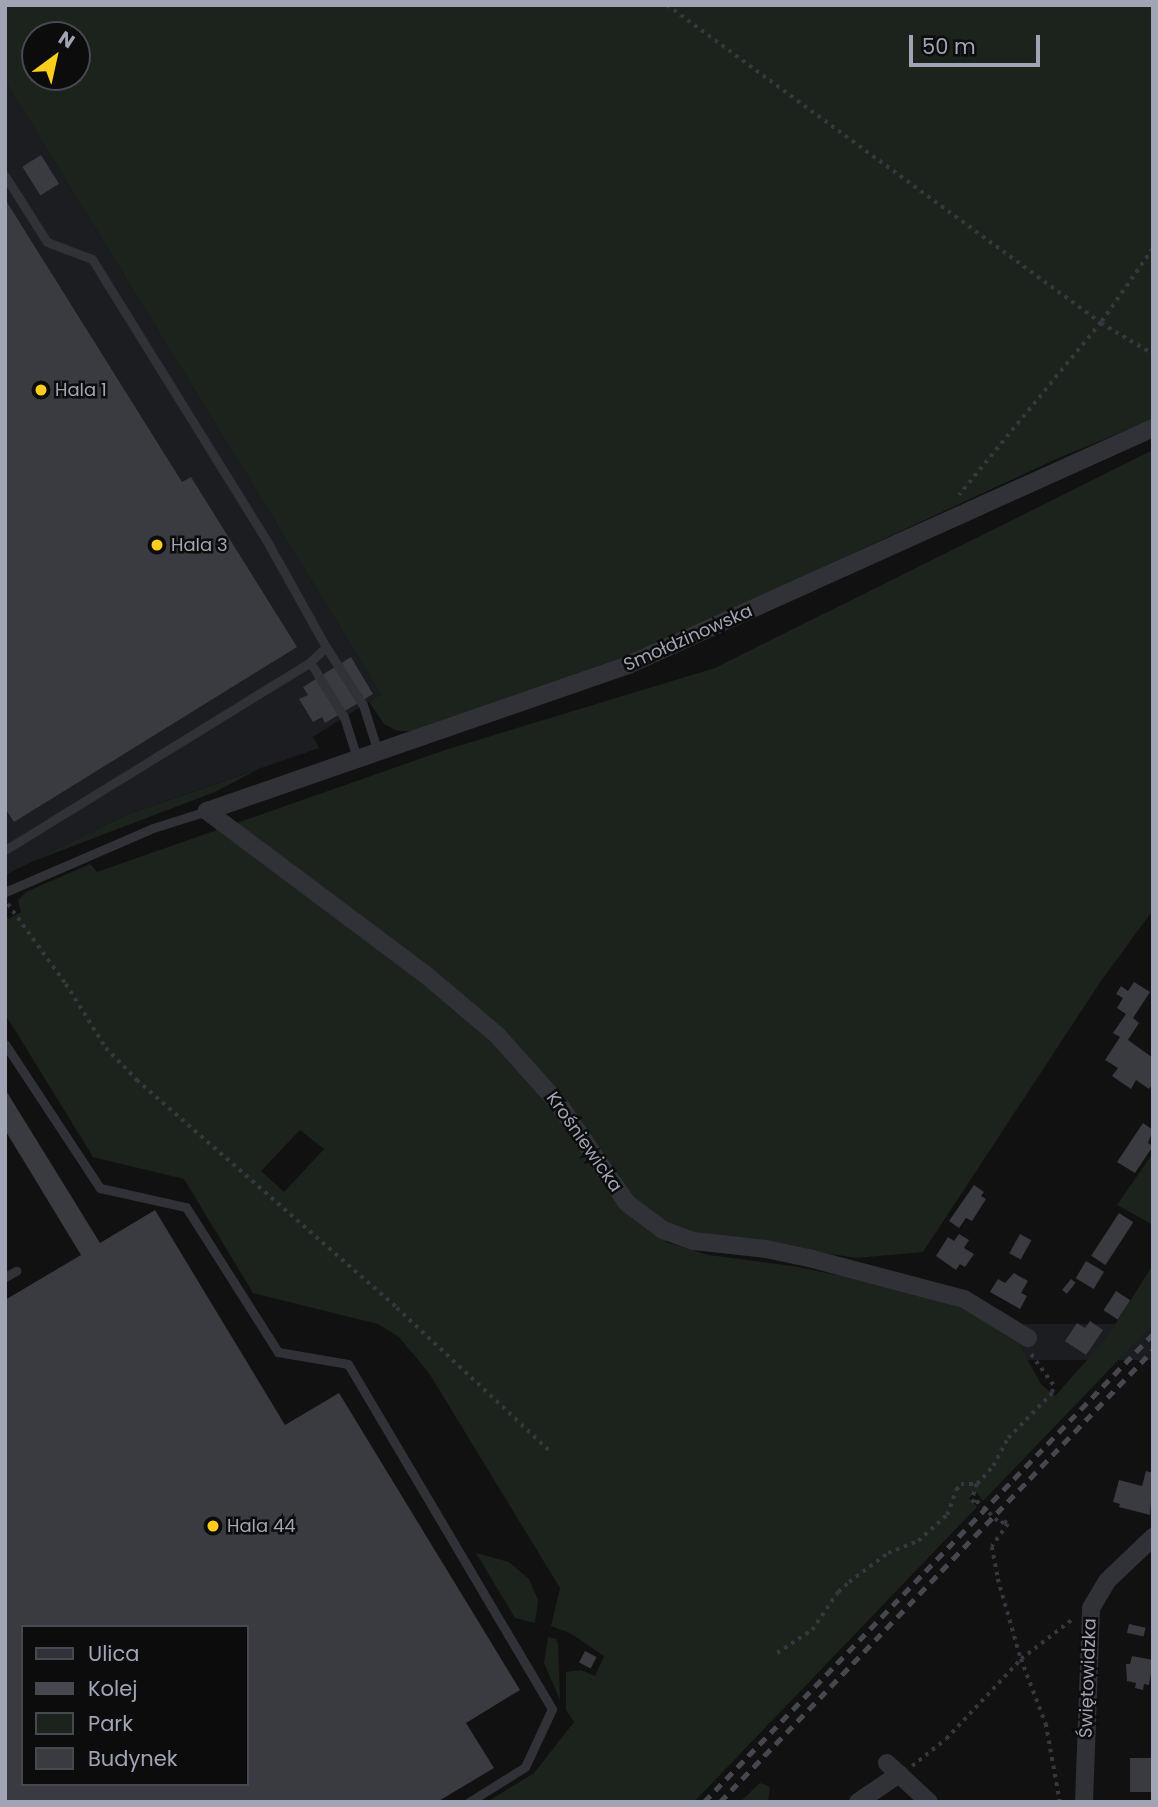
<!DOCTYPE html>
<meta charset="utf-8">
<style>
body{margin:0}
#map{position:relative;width:1158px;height:1807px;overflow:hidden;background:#111112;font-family:Poppins,sans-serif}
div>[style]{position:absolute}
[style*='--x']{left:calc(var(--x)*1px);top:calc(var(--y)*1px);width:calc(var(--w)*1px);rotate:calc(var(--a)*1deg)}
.built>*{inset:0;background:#1c1d20;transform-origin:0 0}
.green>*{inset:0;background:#1b231c}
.building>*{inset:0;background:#3a3a41;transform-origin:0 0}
.path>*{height:3.5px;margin-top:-1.75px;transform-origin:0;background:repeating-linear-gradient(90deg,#37383f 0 3.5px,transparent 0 8.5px)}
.lane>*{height:9px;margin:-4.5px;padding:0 4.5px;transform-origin:4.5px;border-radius:4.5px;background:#313238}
.street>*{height:18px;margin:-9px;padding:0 9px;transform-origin:9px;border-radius:9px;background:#313238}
.rail>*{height:5px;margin-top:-2.5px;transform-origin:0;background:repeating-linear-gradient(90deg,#46474f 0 9px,transparent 0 16px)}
.dots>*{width:19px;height:19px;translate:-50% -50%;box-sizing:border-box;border:4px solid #0c0c0d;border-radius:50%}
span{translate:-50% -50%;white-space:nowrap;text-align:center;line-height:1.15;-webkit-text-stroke:5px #0c0c0d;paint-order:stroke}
.poi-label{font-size:18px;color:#a0a4b5}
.left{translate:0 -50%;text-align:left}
.street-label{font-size:18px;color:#a0a4b5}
.frame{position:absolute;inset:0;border:7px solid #a0a4b5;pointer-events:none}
.legend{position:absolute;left:21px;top:1625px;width:228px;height:161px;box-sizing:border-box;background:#0c0c0d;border:2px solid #474950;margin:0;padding:9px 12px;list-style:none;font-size:21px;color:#a0a4b5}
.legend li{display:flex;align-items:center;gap:14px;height:35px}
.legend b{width:35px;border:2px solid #474950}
.north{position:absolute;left:21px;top:21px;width:70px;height:70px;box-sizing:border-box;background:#0c0c0d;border:2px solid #474950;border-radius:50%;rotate:33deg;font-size:19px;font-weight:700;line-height:28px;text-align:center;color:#a0a4b5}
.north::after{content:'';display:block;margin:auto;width:24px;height:32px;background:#ffcd1c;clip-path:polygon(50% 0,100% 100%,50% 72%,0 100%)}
.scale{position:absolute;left:909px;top:35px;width:131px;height:32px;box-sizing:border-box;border:4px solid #a0a4b5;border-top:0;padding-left:9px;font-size:21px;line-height:24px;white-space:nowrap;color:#a0a4b5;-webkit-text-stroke:5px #0c0c0d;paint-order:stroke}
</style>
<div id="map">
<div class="built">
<div style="clip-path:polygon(5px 81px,381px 694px,313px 737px,319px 748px,126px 815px,5px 875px)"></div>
<div style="left:1153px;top:1324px;width:36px;height:663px;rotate:90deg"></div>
</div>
<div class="green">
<div style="clip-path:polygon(evenodd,5px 5px,1153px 5px,1153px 419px,1054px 460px,647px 649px,412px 731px,397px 731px,384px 724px,369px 702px,381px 694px,5px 81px,5px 5px,35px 35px,77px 35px,77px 77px,35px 77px,35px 35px)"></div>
<div style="clip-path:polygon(evenodd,1153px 450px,1153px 910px,1101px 981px,923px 1252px,857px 1258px,704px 1235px,679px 1228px,665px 1242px,709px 1255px,793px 1266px,890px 1286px,985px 1315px,1016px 1339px,1041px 1384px,1055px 1396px,1105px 1340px,1153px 1265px,1153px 1324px,983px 1501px,976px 1492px,969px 1498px,977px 1507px,694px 1802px,487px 1802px,534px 1773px,574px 1722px,566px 1710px,566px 1672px,581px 1670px,595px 1676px,604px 1656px,570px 1633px,551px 1626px,560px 1588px,429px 1373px,399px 1337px,378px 1324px,253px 1293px,184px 1179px,93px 1157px,5px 1014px,5px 916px,8px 919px,21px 912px,18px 900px,26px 892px,90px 864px,97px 872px,445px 750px,715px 668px,1153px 450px,300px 1130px,324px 1149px,284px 1192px,261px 1171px,300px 1130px)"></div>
<div style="clip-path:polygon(259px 769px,215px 792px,31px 862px,126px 815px)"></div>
<div style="clip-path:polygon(1153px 1153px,1153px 1225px,1117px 1205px)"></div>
<div style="clip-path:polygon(476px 1553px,509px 1562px,529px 1579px,538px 1600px,535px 1623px,515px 1618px)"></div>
<div style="clip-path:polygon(548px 1637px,556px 1639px,558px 1644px,560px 1700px,544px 1663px)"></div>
<div style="clip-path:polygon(760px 1783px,770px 1787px,768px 1802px,740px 1802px)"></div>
</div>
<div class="building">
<div style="left:41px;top:155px;width:34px;height:22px;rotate:58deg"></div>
<div style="clip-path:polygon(5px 199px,182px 482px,191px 477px,297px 647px,14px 822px,5px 808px)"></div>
<div style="clip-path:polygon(351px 657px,373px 694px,325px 723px,322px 717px,313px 722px,299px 699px,308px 695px,303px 687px)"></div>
<div style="clip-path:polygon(1134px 982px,1150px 992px,1133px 1018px,1139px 1023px,1128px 1040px,1153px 1058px,1153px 1083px,1149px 1089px,1136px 1080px,1131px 1089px,1112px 1076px,1118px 1068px,1105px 1060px,1120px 1037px,1113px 1033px,1126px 1014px,1117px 1008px,1123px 998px,1116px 994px,1121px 986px,1128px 991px)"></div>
<div style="clip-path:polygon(evenodd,5px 1089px,100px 1243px,155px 1210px,285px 1425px,339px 1393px,520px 1690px,466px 1723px,494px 1768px,437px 1802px,5px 1802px,5px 1300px,81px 1255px,5px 1130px,5px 1089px,23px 1627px,247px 1627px,247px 1784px,23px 1784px,23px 1627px)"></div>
<div style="clip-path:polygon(1143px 1123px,1153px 1130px,1148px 1143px,1153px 1146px,1135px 1173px,1117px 1162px)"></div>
<div style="clip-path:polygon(974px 1185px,984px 1192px,981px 1196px,986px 1199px,972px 1221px,966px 1218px,959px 1228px,949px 1221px)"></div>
<div style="left:1119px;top:1213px;width:17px;height:51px;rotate:33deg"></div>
<div style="clip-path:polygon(959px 1234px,969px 1240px,964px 1248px,974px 1254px,965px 1267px,960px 1264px,956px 1270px,936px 1256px,948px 1237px,954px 1241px)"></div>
<div style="left:1020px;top:1234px;width:13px;height:22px;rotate:29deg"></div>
<div style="left:1086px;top:1261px;width:21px;height:20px;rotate:31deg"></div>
<div style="clip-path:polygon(1014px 1273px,1028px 1281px,1021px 1293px,1027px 1296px,1020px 1309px,990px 1292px,998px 1279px,1005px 1283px)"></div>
<div style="left:1071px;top:1279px;width:6px;height:14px;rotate:39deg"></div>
<div style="left:1116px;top:1291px;width:17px;height:23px;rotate:33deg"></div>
<div style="clip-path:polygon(1090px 1321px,1103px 1330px,1086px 1355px,1065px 1341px,1077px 1323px,1085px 1328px)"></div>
<div style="clip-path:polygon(1146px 1471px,1153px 1473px,1150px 1515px,1119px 1507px,1120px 1504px,1113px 1502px,1119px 1480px,1142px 1486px)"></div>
<div style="left:1129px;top:1624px;width:17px;height:9px;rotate:13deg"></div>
<div style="left:585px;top:1651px;width:13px;height:13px;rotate:27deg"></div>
<div style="clip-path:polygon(1132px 1656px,1153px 1660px,1149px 1685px,1144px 1684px,1143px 1690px,1135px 1688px,1136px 1683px,1127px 1681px,1126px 1664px,1130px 1664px)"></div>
<div style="left:1153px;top:1758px;width:34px;height:23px;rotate:90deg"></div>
</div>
<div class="path">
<div style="--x:667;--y:5;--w:538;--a:36.23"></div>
<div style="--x:1101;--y:323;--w:223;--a:129.5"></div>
<div style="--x:1153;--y:249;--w:90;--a:125.1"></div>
<div style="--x:1101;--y:323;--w:61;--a:30.8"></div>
<div style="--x:8;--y:904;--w:99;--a:54.1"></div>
<div style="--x:66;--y:984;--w:75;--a:58"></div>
<div style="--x:106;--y:1048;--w:45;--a:45.9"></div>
<div style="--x:137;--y:1080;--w:346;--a:41.2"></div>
<div style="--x:397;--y:1308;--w:212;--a:43.1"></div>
<div style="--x:977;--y:1484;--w:24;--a:-48"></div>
<div style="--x:993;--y:1466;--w:32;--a:-62"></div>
<div style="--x:1008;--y:1438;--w:63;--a:-45.6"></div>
<div style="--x:1052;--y:1393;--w:8;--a:-83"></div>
<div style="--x:1053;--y:1385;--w:39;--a:-126"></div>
<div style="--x:777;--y:1653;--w:42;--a:-33.3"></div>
<div style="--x:812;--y:1630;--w:46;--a:-55.6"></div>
<div style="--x:838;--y:1592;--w:15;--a:-42"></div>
<div style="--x:849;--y:1582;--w:49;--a:-36.6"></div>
<div style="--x:888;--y:1553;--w:32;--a:-22"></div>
<div style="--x:918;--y:1541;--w:39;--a:-42"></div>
<div style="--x:947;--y:1515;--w:27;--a:-70"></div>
<div style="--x:956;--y:1490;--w:8;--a:-50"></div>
<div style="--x:961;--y:1484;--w:16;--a:0"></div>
<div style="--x:977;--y:1484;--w:17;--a:107"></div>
<div style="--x:972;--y:1500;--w:4;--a:45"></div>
<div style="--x:975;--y:1503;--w:3;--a:-45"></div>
<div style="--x:977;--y:1501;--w:33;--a:44"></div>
<div style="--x:1001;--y:1524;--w:4;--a:-45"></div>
<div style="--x:1004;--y:1521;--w:5;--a:37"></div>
<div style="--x:1008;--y:1524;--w:28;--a:125"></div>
<div style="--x:992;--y:1547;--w:33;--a:79"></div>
<div style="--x:998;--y:1579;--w:83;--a:74"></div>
<div style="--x:1021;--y:1659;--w:70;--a:69"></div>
<div style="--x:1046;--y:1724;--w:79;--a:79.8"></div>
<div style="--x:912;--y:1766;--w:43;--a:-38.5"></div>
<div style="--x:946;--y:1739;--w:110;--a:-46.8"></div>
<div style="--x:1021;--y:1659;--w:67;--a:-37.7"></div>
</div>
<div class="lane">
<div style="--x:5;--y:176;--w:78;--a:57.5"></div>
<div style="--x:47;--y:242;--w:48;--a:20.7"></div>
<div style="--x:92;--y:259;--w:336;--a:58.2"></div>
<div style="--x:269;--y:545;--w:117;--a:60.8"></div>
<div style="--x:326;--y:647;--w:69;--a:57.5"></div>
<div style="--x:363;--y:705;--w:49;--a:72.3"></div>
<div style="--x:310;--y:662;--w:65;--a:58.3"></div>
<div style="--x:344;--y:717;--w:43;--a:72.4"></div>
<div style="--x:5;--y:850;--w:358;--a:-31.6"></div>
<div style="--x:310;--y:662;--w:22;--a:-43"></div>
<div style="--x:5;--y:892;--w:161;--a:-23.4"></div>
<div style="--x:153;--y:828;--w:57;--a:-17.5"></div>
<div style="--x:5;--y:1044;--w:173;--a:56.6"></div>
<div style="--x:100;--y:1188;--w:88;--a:12.5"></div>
<div style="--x:186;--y:1207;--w:172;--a:57.6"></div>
<div style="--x:278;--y:1352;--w:71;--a:9.7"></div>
<div style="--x:348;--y:1364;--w:401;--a:59.4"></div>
<div style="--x:552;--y:1709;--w:64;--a:115"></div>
<div style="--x:525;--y:1767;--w:66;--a:148"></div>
<div style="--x:5;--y:1277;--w:13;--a:-29"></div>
</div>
<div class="street">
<div style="--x:1028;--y:1338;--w:75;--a:-148.6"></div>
<div style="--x:964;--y:1299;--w:156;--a:-165.2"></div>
<div style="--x:813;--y:1259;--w:48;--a:-168"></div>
<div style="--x:766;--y:1249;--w:73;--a:-173.7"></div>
<div style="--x:693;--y:1241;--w:32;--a:-160"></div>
<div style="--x:663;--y:1230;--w:45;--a:-143.1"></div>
<div style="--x:627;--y:1203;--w:121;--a:-124.6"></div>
<div style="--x:558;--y:1103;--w:91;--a:-131.9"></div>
<div style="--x:497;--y:1035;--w:93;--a:-139.8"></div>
<div style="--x:426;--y:975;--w:274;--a:-143.2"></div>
<div style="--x:207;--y:811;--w:446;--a:-19.1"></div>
<div style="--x:628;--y:665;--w:576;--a:-24.3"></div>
<div style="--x:887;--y:1763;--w:57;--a:42.9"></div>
<div style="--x:858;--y:1802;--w:50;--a:-34.3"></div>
<div style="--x:1084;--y:1802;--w:194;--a:-87.9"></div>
<div style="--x:1091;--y:1608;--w:31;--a:-59"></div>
<div style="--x:1107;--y:1581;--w:64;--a:-43.7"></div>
</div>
<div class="rail">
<div style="--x:704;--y:1802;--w:649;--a:-46.19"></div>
<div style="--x:720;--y:1802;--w:626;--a:-46.23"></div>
</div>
<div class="dots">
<div style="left:41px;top:390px;background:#ffcd1c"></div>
<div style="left:157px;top:545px;background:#ffcd1c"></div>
<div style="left:213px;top:1526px;background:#ffcd1c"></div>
</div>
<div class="poi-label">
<span class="left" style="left:55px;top:390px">Hala 1</span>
<span class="left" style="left:171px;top:545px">Hala 3</span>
<span class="left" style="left:227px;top:1526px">Hala 44</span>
</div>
<div class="street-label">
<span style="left:688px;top:638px;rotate:-24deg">Smołdzinowska</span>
<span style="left:584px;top:1142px;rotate:55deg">Krośniewicka</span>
<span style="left:1088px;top:1678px;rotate:-88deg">Świętowidzka</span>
</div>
<div class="frame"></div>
<ul class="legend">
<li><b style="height:9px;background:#313238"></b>Ulica</li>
<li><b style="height:9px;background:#46474f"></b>Kolej</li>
<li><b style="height:19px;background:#1b231c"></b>Park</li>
<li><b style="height:19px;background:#3a3a41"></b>Budynek</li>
</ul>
<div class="north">N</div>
<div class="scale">50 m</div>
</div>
